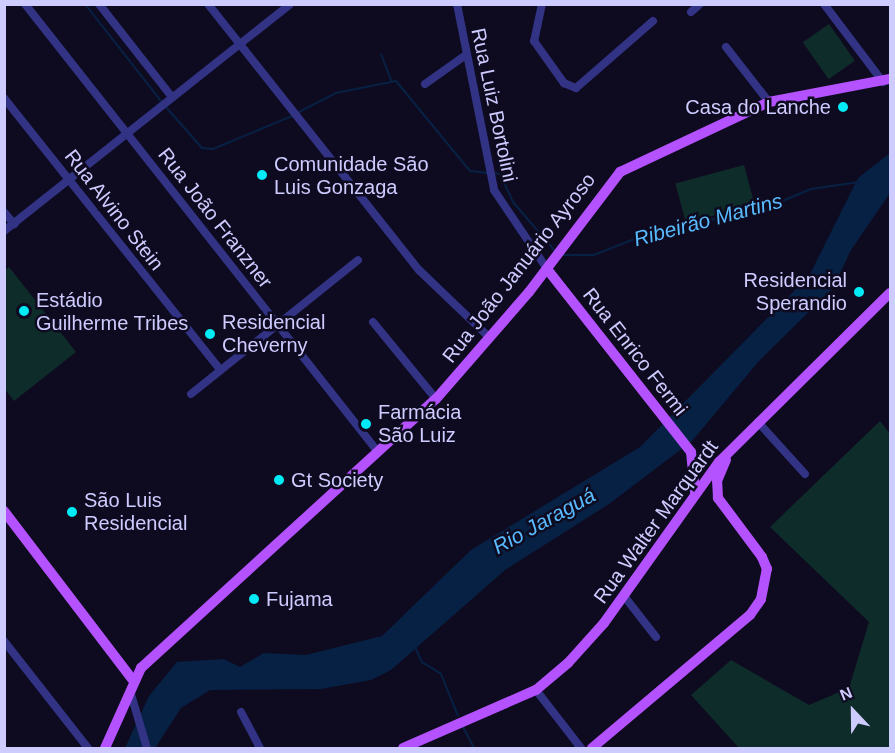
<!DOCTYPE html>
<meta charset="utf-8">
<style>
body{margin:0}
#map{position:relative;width:895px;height:753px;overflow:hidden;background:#0e0b21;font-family:Helvetica,sans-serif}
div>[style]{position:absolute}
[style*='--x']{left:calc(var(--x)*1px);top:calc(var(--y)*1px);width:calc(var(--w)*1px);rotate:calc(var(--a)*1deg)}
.green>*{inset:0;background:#0e2c29;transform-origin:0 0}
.water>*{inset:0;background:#072144}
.stream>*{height:2px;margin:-1px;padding:0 1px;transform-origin:1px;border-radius:1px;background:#072144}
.minor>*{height:8px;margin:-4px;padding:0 4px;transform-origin:4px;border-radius:4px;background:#323385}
.major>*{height:10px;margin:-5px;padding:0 5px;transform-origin:5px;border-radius:5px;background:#b552ff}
.dots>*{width:16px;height:16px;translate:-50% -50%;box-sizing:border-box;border:3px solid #0e0b21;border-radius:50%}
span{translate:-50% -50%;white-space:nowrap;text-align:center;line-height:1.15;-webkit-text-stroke:5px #0e0b21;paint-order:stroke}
.street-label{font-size:20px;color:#cecbff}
.poi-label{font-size:20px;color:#cecbff}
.right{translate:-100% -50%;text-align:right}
.left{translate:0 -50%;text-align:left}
.water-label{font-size:21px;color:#59bbff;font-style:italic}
.frame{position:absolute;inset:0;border:6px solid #cecbff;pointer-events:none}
.north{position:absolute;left:823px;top:681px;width:60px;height:60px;-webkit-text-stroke:4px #0e0b21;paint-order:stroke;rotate:338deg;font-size:16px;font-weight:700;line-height:24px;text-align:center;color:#cecbff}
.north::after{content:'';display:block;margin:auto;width:21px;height:27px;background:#cecbff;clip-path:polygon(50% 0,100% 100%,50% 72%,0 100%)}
</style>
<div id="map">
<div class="green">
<div style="left:829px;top:24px;width:45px;height:32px;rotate:55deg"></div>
<div style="left:744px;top:165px;width:41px;height:71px;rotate:75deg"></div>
<div style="clip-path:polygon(9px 267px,76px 352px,14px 401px,4px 388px,4px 271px)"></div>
<div style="clip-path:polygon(880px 421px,890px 434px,890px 748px,739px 748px,691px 695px,731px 660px,809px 705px,849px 688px,869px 622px,770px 527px)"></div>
</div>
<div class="water">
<div style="clip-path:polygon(890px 153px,890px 193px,851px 250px,833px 288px,759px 361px,692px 441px,609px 504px,505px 570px,391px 670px,371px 680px,321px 689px,210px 690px,181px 708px,155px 748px,125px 748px,149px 696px,177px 662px,224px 659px,240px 667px,264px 653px,306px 655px,382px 636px,471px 550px,640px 447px,809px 276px,858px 178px)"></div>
</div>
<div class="stream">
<div style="--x:85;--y:4;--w:123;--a:51.9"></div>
<div style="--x:381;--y:54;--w:30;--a:69"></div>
<div style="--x:165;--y:106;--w:56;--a:48.6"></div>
<div style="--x:202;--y:148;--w:11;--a:5"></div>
<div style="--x:213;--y:149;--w:86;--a:-22.7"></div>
<div style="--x:297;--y:113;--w:44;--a:-27.1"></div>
<div style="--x:336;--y:93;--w:61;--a:-11.3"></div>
<div style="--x:396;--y:81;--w:117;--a:50.6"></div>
<div style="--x:470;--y:171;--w:18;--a:6"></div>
<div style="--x:494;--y:173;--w:6;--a:9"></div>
<div style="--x:500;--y:174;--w:31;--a:65"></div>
<div style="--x:513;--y:202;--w:65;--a:49.4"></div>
<div style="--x:563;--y:255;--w:31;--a:0"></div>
<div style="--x:594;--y:255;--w:62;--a:-21.6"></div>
<div style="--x:652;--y:232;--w:113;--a:-11.7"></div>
<div style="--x:763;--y:209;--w:52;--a:-22.6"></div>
<div style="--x:811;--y:189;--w:49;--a:-8.3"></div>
<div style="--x:414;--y:645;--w:19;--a:65"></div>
<div style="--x:422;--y:662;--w:22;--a:32"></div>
<div style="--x:441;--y:674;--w:45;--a:68"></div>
<div style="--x:463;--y:727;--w:24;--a:62"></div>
</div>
<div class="minor">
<div style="--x:25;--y:4;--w:570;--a:51.76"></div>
<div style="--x:99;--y:4;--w:118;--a:51.9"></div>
<div style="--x:208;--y:4;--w:340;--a:51.6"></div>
<div style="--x:419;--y:270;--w:98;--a:43.8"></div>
<div style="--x:457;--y:4;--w:190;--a:78.7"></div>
<div style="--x:494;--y:190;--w:95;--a:56.1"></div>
<div style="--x:542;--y:4;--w:38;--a:102"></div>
<div style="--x:534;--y:41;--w:52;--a:54.5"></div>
<div style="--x:564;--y:83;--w:13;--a:23"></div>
<div style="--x:576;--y:88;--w:102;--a:-41"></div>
<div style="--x:824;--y:4;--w:98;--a:52.9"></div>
<div style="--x:691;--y:12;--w:12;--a:-42"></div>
<div style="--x:726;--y:47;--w:70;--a:52"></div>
<div style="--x:425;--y:84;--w:50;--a:-35.3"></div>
<div style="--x:4;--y:98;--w:347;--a:51.5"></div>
<div style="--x:4;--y:212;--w:16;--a:50"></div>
<div style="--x:4;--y:231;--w:365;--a:-38.4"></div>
<div style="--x:373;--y:322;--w:99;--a:50.7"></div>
<div style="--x:191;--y:394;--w:214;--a:-38.7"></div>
<div style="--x:758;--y:422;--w:70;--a:47.9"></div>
<div style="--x:624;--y:596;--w:52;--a:52"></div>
<div style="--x:4;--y:641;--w:136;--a:51.9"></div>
<div style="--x:536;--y:690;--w:73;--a:52.2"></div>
<div style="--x:130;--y:691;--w:59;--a:73.4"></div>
<div style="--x:241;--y:712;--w:41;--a:62.2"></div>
</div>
<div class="major">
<div style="--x:547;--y:269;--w:233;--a:51.8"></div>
<div style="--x:691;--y:452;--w:40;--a:84.3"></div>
<div style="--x:4;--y:511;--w:211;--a:52.7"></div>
<div style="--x:105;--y:748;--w:88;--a:-65.8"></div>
<div style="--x:141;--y:668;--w:399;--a:-42.4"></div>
<div style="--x:436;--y:399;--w:142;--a:-49"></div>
<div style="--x:529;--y:292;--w:151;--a:-52.8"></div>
<div style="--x:620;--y:172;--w:165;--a:-25.2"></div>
<div style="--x:769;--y:102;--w:123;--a:-10.8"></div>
<div style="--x:403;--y:748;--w:145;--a:-23.6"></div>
<div style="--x:536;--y:690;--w:42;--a:-40.2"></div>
<div style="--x:568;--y:663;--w:54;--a:-48"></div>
<div style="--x:604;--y:623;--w:198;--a:-54.5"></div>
<div style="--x:719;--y:462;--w:240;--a:-44.7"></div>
<div style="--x:592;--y:748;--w:207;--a:-40.1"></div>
<div style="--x:750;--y:615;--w:19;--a:-55"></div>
<div style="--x:761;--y:599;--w:31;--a:-79"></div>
<div style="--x:767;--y:569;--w:13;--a:-113"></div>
<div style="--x:762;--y:557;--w:74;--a:-126.7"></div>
<div style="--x:718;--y:498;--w:17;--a:-93"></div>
<div style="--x:717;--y:481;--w:23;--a:-67"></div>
</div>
<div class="dots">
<div style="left:843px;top:107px;background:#00ebf6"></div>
<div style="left:262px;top:175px;background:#00ebf6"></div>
<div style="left:859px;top:292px;background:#00ebf6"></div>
<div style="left:24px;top:311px;background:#00ebf6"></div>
<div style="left:210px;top:334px;background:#00ebf6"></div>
<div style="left:366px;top:424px;background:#00ebf6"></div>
<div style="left:279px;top:480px;background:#00ebf6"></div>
<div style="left:72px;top:512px;background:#00ebf6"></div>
<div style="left:254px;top:599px;background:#00ebf6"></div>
</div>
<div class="street-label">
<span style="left:494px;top:105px;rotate:78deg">Rua Luiz Bortolini</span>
<span style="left:114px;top:210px;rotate:52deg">Rua Alvino Stein</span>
<span style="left:215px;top:218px;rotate:52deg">Rua João Franzner</span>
<span style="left:519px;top:268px;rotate:-52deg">Rua João Januário Ayroso</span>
<span style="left:635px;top:352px;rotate:52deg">Rua Enrico Fermi</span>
<span style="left:656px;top:522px;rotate:-54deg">Rua Walter Marquardt</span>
</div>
<div class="poi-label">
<span class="right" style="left:831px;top:107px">Casa do Lanche</span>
<span class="left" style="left:274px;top:176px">Comunidade São<br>Luis Gonzaga</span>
<span class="right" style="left:847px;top:292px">Residencial<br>Sperandio</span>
<span class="left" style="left:36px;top:312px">Estádio<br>Guilherme Tribes</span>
<span class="left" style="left:222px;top:334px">Residencial<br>Cheverny</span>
<span class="left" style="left:378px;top:424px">Farmácia<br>São Luiz</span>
<span class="left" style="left:291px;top:480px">Gt Society</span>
<span class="left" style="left:84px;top:512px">São Luis<br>Residencial</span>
<span class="left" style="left:266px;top:599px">Fujama</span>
</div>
<div class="water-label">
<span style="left:708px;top:220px;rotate:-15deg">Ribeirão Martins</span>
<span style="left:544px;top:521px;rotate:-29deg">Rio Jaraguá</span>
</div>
<div class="frame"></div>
<div class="north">N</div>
</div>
